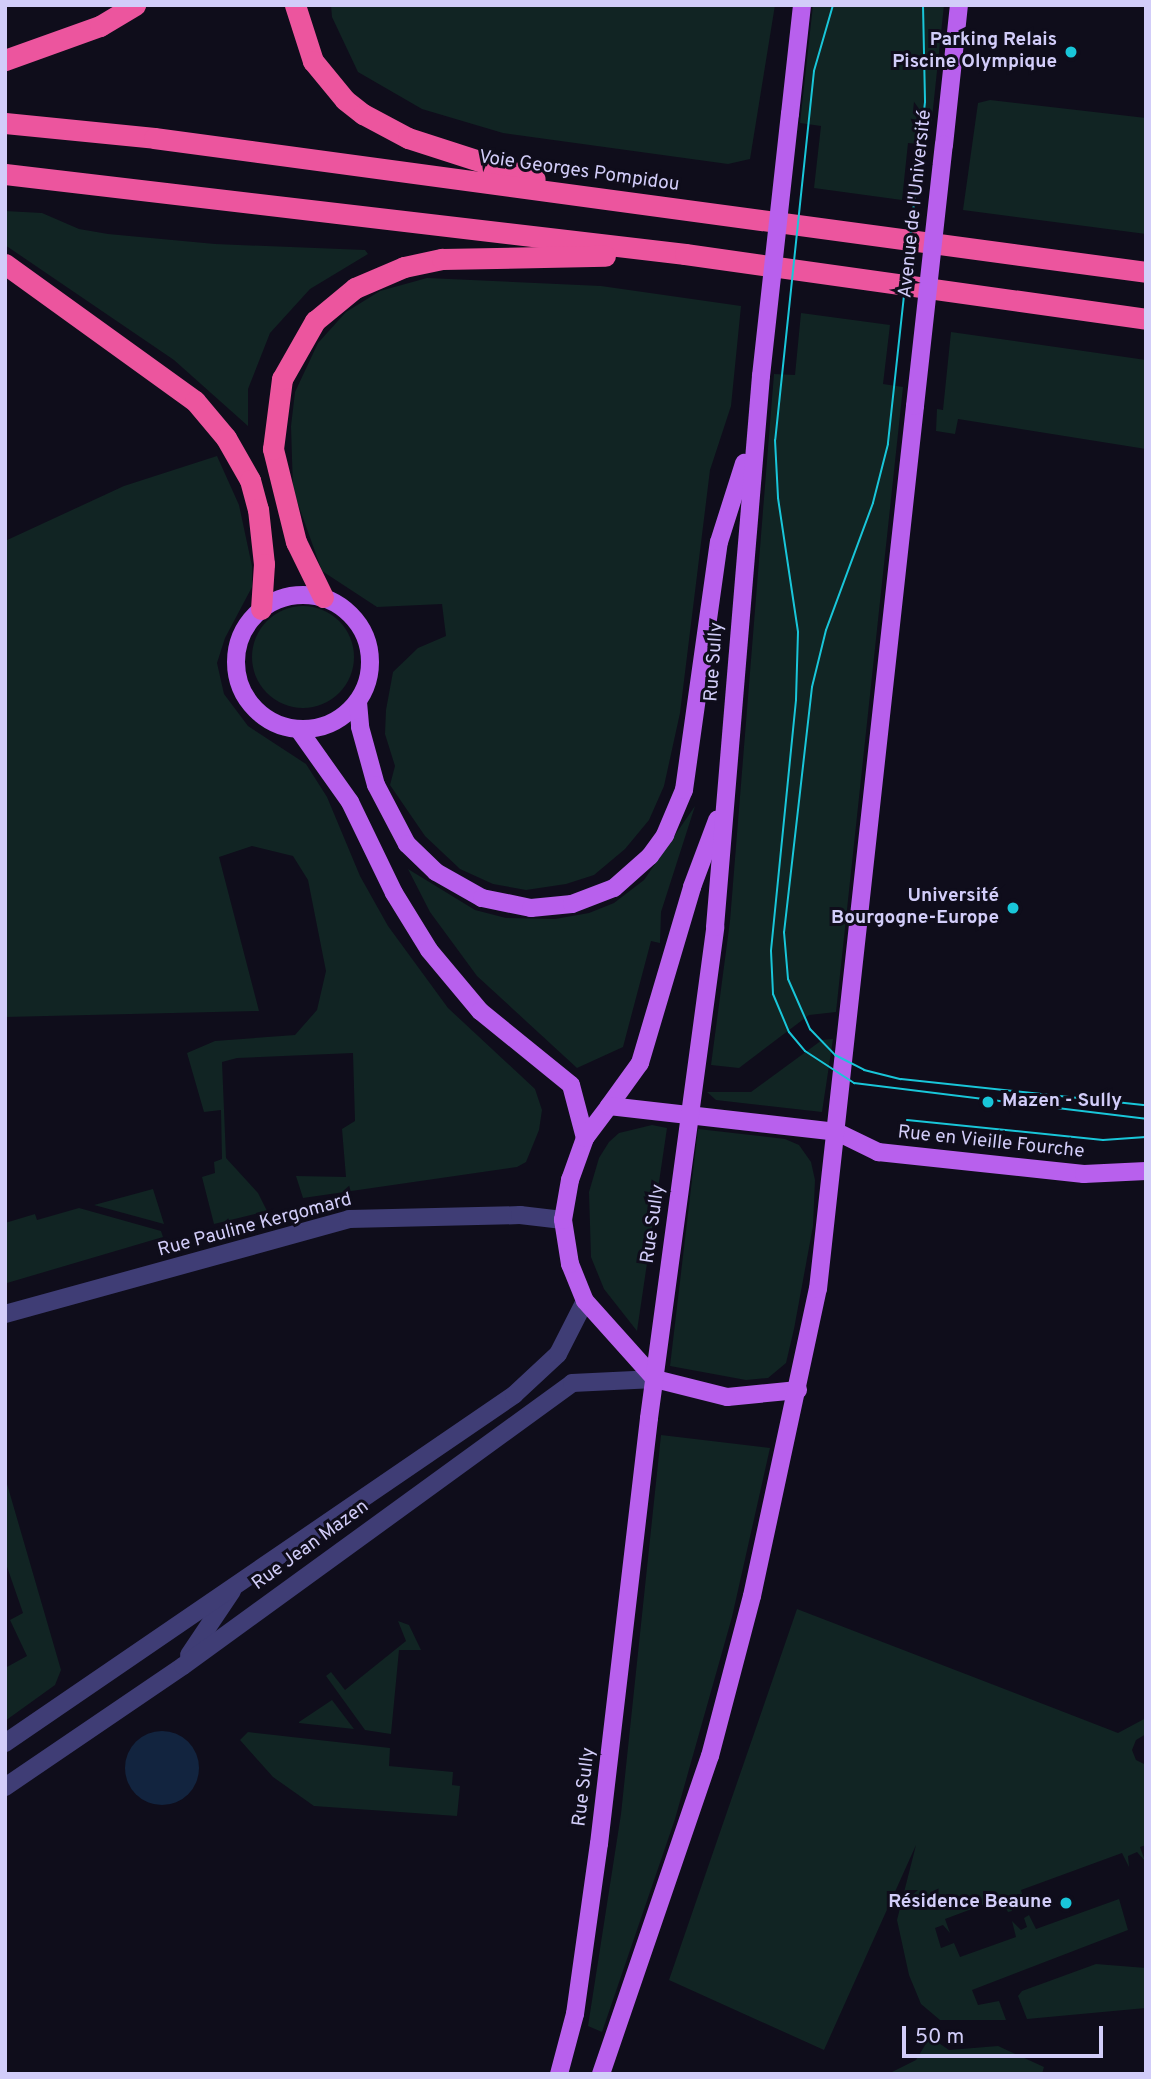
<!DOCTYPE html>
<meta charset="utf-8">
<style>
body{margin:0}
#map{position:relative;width:1151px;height:2079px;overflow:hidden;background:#0f0d1b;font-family:Overpass,sans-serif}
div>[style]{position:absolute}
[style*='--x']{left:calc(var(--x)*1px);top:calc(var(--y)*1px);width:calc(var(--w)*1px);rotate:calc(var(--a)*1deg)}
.green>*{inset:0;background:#112423}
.round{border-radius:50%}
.water>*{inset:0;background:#12243f}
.minor>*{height:18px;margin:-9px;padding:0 9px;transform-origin:9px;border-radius:9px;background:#3f3d75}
.major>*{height:18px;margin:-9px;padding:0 9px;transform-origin:9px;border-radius:9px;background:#b860ed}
.major>.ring{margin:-9px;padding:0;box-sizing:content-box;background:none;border:18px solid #b860ed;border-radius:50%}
.highway>*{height:21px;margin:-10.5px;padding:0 10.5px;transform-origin:10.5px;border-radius:10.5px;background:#ec559e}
.tram>*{height:2px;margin:-1px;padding:0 1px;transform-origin:1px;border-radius:1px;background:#19c6d9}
.major-bridge>*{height:18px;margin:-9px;padding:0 9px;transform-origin:9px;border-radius:9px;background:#b860ed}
.dots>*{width:19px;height:19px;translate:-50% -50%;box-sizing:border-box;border:4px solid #0f0d1b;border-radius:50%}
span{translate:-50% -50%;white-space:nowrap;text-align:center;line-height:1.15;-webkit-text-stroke:6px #0f0d1b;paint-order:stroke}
.poi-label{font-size:19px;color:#d2cdf9;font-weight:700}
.right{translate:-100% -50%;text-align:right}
.left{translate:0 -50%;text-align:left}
.street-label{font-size:19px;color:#d2cdf9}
.frame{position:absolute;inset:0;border:7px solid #d2cdf9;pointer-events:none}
.scale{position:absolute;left:902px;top:2026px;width:201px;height:32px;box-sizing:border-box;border:4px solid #d2cdf9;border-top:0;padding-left:9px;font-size:21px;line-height:24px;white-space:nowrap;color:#d2cdf9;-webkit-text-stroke:5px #0f0d1b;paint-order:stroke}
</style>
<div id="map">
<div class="green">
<div style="clip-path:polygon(331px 5px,775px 5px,750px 159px,728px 164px,503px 133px,422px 109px,358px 72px,332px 17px)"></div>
<div style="clip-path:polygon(813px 5px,944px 5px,930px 137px,919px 135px,918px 144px,908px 143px,902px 200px,814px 188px,821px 126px,800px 123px)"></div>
<div style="clip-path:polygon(990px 100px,1146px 118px,1146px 234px,963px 210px,978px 103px)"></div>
<div style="clip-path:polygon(5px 211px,42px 213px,79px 229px,108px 234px,215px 244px,365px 250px,368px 254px,310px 289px,270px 333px,248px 389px,248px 426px,174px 360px,5px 245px)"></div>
<div style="clip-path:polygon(427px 278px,601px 286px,741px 306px,731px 406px,710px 470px,680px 713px,664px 786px,649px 820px,625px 849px,594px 875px,566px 884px,526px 890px,493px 884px,460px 869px,425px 836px,390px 785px,395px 766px,385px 734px,386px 710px,393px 672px,418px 648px,446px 636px,442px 604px,377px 607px,322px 571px,293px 490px,291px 426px,295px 392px,318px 343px,346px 312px,380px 291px)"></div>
<div style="clip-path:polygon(801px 313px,890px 325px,883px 384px,903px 387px,836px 1012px,809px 1015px,739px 1068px,711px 1065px,730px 921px,774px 374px,795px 375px)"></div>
<div style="clip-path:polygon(951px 332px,1146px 360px,1146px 449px,958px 419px,955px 434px,936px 431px,937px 409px,943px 410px)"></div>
<div style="clip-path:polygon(217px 456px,239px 505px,252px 566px,252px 587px,225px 638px,217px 663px,224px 694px,248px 726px,306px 764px,327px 797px,360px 876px,388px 926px,448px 1008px,535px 1089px,542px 1110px,539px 1130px,526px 1162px,517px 1167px,303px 1198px,296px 1176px,346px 1177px,342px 1129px,355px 1121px,353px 1053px,237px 1058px,222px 1062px,226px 1158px,258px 1193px,267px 1211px,214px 1224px,202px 1177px,215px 1173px,214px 1162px,222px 1159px,221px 1110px,204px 1112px,187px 1053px,215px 1041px,295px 1035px,317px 1010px,326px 971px,308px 880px,293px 856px,252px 846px,219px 857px,259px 1011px,5px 1017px,5px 541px,124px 486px)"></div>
<div class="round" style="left:252px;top:606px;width:102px;height:102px"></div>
<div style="clip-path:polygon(695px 806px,661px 912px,660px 943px,651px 941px,623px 1047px,577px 1068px,477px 976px,430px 912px,408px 869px,475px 910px,506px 918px,555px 919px,589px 913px,614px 903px,644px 880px)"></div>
<div style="clip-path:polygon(833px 1039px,822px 1112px,716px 1100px,707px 1092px,751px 1092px,822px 1040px)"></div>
<div style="clip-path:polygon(652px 1125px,667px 1128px,637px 1331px,604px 1289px,591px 1257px,589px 1192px,599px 1158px,609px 1142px,619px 1133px)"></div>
<div style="clip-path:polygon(698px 1129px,785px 1139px,799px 1145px,811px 1162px,815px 1180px,813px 1226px,794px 1329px,786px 1363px,768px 1378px,746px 1380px,670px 1366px)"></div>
<div style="clip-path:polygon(153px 1189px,164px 1224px,94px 1205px)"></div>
<div style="clip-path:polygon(79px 1208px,161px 1231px,163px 1237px,7px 1283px,5px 1223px,35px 1214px,37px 1220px)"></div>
<div style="clip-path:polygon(661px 1435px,770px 1448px,732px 1617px,675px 1819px,602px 2032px,588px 2026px,621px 1814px)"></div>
<div style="clip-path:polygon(5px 1477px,61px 1670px,55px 1685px,5px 1721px,5px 1668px,27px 1656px,10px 1620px,23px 1613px,5px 1561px)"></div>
<div style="clip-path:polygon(797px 1609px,1118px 1733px,1146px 1718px,1146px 1734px,1136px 1740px,1132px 1750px,1136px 1760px,1146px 1765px,1146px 1845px,1140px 1847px,1145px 1861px,1137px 1852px,1128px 1856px,1129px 1867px,1122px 1853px,1021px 1890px,1026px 1907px,1021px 1908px,1015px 1897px,1008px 1900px,1012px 1911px,1008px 1912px,1001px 1898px,945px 1919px,950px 1933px,943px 1925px,935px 1928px,941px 1948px,954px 1943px,960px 1957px,1016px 1937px,1012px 1921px,1021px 1930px,1027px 1927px,1024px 1918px,1029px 1915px,1036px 1929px,1119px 1899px,1128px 1930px,972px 1990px,978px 2005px,999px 2001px,1006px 2020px,940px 2020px,921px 2004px,909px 1975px,897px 1920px,916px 1845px,824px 2050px,669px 1980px)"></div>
<div style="clip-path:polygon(398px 1621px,409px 1625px,421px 1650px,399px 1650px,391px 1734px,365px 1730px,326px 1676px,331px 1672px,345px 1690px,406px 1641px)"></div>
<div style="clip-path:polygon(332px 1700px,354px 1729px,299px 1723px,299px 1722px)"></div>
<div style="clip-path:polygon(248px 1732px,390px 1748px,389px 1766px,453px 1772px,452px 1785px,460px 1786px,457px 1816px,314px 1806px,273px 1777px,240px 1740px)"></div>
<div style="clip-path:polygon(1096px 1964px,1146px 1968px,1146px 2008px,1027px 2019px,1018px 1996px,1022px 1991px)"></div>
<div style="clip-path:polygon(930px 2037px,949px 2050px,998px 2046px,1044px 2067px,1042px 2074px,888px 2074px,916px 2060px)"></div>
</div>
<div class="water">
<div class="round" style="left:125px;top:1731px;width:74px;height:74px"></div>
</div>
<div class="minor">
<div style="--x:5;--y:1314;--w:357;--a:-15.4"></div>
<div style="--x:349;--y:1219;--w:171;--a:-1.3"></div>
<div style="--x:520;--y:1215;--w:43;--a:6.6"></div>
<div style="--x:189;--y:1655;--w:77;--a:-56.1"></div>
<div style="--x:5;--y:1743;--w:617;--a:-34.36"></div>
<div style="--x:514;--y:1395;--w:60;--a:-43"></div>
<div style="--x:558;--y:1354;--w:59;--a:-63"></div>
<div style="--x:5;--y:1787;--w:215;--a:-34.2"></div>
<div style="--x:183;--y:1666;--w:481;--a:-36"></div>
<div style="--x:572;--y:1383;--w:83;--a:-2.8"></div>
</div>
<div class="major">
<div style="--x:790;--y:114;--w:110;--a:-83.7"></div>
<div style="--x:944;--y:145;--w:141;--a:-83.9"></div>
<div class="ring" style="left:236px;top:595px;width:116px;height:116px"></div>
<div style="--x:358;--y:702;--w:25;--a:85"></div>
<div style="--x:360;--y:727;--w:60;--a:74.6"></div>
<div style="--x:376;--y:785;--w:67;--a:62.3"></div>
<div style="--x:407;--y:844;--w:40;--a:44"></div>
<div style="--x:436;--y:872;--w:53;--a:29.5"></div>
<div style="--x:482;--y:898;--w:50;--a:11.5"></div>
<div style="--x:531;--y:908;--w:41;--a:-5.6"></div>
<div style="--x:572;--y:904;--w:45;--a:-20.9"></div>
<div style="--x:614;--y:888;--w:48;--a:-41.6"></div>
<div style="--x:650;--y:856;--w:26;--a:-54"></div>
<div style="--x:665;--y:835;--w:49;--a:-67.1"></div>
<div style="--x:684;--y:790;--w:250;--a:-82"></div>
<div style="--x:719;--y:542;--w:83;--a:-72.4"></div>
<div style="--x:299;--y:730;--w:88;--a:54.7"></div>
<div style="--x:350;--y:802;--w:101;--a:64.2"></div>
<div style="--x:394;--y:893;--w:67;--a:58.4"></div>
<div style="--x:429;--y:950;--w:80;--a:50.1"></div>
<div style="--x:480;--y:1011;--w:117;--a:39.1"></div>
<div style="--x:571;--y:1085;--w:55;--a:75.2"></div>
<div style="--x:609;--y:1106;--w:53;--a:-54.2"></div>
<div style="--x:640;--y:1063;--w:184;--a:-73.5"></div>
<div style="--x:692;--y:887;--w:72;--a:-69.5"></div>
<div style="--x:798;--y:1390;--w:71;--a:174.4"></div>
<div style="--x:727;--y:1397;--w:74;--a:-166"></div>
<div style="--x:655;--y:1379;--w:105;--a:-131.9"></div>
<div style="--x:585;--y:1301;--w:40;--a:-112"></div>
<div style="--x:570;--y:1264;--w:45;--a:-99"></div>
<div style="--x:563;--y:1220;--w:41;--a:-80.1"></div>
<div style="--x:570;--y:1180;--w:45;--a:-70.3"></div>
<div style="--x:585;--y:1138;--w:40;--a:-53"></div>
<div style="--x:609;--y:1106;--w:229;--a:6.5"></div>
<div style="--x:837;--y:1132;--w:46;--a:26"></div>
<div style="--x:878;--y:1152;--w:207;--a:6.1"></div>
<div style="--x:1084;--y:1174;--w:62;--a:-2.8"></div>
<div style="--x:559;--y:2074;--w:62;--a:-75.1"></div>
<div style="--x:575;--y:2014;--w:172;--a:-82"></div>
<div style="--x:599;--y:1844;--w:429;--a:-83.3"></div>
<div style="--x:649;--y:1418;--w:495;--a:-82.3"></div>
<div style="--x:715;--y:927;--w:553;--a:-85.23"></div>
<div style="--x:601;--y:2074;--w:336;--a:-71.1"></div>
<div style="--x:710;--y:1756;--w:165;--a:-75.3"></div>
<div style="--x:752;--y:1596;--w:314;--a:-77.9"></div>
<div style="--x:818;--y:1289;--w:888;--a:-83.73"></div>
</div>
<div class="highway">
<div style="--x:295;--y:5;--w:59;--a:72.2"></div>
<div style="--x:313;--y:61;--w:50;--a:50.6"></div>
<div style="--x:345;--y:100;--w:23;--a:38"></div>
<div style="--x:363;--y:114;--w:51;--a:28.1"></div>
<div style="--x:408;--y:138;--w:133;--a:17.9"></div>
<div style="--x:5;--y:60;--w:101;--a:-19.7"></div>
<div style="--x:100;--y:26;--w:41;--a:-31"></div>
<div style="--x:5;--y:123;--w:150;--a:5.7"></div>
<div style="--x:154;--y:138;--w:1001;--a:7.69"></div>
<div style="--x:5;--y:174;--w:685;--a:6.71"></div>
<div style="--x:685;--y:254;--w:466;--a:8"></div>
<div style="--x:5;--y:264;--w:234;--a:35.8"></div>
<div style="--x:195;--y:401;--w:48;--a:50"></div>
<div style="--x:226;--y:438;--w:48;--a:60.3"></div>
<div style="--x:250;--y:480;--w:30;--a:75"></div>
<div style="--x:258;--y:509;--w:55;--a:83.8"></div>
<div style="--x:264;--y:564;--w:45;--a:93.8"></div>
<div style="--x:323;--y:597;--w:61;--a:-116.1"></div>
<div style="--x:296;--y:542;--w:96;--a:-103.9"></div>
<div style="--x:273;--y:449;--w:71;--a:-82.7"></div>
<div style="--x:282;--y:379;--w:67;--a:-60.4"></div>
<div style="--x:315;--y:321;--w:52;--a:-39.5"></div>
<div style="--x:355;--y:288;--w:53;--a:-23.2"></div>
<div style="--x:404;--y:267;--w:39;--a:-12"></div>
<div style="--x:442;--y:259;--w:163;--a:-1.1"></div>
</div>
<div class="tram">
<div style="--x:833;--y:5;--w:69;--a:106.1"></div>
<div style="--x:814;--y:71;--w:371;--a:96"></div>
<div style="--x:775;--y:440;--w:58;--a:87"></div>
<div style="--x:778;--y:498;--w:135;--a:81.5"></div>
<div style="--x:798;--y:632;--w:68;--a:91.7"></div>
<div style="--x:796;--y:700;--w:252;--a:95.7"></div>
<div style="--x:771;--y:951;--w:43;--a:87.3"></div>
<div style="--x:773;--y:994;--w:41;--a:67.2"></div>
<div style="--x:789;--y:1032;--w:25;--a:50"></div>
<div style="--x:805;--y:1051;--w:59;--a:33.1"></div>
<div style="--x:854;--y:1083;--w:294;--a:7"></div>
<div style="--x:923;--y:5;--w:97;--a:88.8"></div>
<div style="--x:925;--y:102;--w:344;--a:96.2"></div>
<div style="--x:888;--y:444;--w:61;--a:104.3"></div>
<div style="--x:873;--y:503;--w:135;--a:110.3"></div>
<div style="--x:826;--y:630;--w:59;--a:103.8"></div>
<div style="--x:812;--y:687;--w:247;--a:96.5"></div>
<div style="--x:784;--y:932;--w:47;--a:85.1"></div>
<div style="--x:788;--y:979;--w:55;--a:66.3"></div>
<div style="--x:810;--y:1029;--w:36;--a:46"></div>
<div style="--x:835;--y:1055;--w:33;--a:27"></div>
<div style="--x:864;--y:1070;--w:38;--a:14"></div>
<div style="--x:901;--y:1079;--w:246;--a:6.1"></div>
<div style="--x:907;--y:1120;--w:197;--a:5.8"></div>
<div style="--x:1103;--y:1140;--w:43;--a:-4"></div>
</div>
<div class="major-bridge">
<div style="--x:761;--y:376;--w:264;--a:-83.7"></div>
<div style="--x:915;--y:406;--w:263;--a:-83.7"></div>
</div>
<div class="dots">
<div style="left:1071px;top:52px;background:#19c6d9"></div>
<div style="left:1013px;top:908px;background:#19c6d9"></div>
<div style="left:988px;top:1102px;background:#19c6d9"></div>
<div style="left:1066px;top:1903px;background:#19c6d9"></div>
</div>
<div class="poi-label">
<span class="right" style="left:1057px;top:52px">Parking Relais<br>Piscine Olympique</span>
<span class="right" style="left:999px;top:908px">Université<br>Bourgogne-Europe</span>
<span class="left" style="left:1002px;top:1102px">Mazen - Sully</span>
<span class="right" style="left:1052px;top:1903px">Résidence Beaune</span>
</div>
<div class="street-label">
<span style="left:579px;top:172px;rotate:8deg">Voie Georges Pompidou</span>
<span style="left:916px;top:204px;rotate:-84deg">Avenue de l'Université</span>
<span style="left:715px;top:662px;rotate:-86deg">Rue Sully</span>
<span style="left:991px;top:1143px;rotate:6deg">Rue en Vieille Fourche</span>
<span style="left:654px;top:1224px;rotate:-82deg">Rue Sully</span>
<span style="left:255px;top:1226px;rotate:-15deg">Rue Pauline Kergomard</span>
<span style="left:311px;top:1546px;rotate:-36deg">Rue Jean Mazen</span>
<span style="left:585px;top:1787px;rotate:-83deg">Rue Sully</span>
</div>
<div class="frame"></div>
<div class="scale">50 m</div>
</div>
